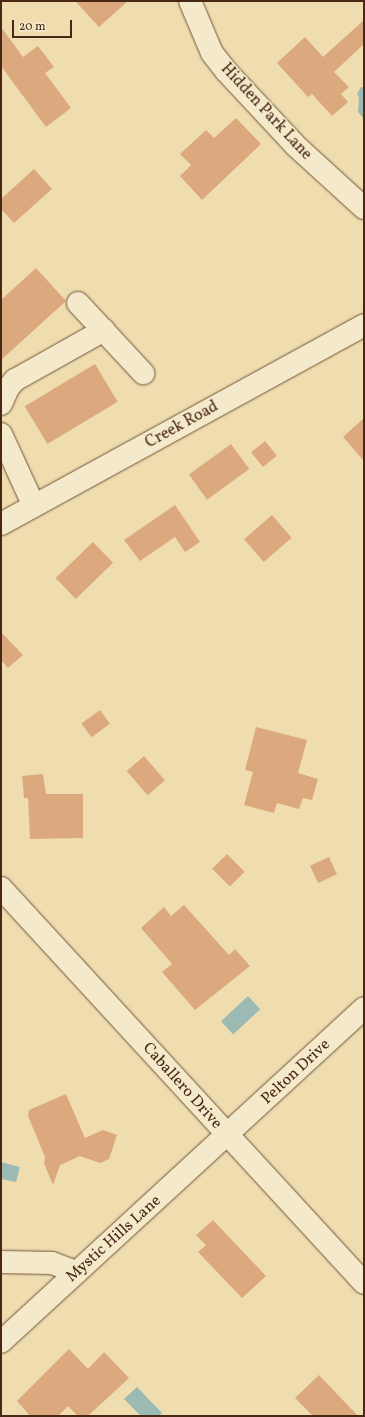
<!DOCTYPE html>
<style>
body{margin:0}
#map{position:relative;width:365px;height:1417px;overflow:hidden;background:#efddaf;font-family:Vollkorn,serif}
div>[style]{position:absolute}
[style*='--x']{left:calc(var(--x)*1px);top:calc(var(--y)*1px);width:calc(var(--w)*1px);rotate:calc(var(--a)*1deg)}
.water>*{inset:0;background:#9cbab4;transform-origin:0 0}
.building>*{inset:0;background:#dca97f;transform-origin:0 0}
.roads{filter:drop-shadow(0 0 1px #72553b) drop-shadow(0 0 1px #72553b)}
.minor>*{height:22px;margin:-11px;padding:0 11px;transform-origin:11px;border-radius:11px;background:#f5e9cb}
span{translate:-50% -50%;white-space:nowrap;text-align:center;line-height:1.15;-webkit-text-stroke:3px #f5e9cb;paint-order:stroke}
.street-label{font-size:16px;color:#482814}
.frame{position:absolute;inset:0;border:2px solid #482814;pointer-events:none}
.scale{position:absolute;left:12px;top:20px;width:60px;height:18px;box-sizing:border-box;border:2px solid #482814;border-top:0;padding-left:5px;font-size:12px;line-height:14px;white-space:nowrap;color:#482814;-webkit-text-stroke:3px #f5e9cb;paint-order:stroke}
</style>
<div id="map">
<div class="water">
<div style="clip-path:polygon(361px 87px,364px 87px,364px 119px,358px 112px,359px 97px,357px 94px)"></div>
<div style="left:248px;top:996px;width:18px;height:37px;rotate:47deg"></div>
<div style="clip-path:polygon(1px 1162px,20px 1167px,16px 1182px,1px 1179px)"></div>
<div style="clip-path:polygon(137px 1387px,162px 1413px,159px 1416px,141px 1416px,124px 1399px)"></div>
</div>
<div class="building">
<div style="clip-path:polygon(75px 1px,128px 1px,99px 27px)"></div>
<div style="clip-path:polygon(364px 20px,364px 44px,334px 72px,349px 87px,341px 94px,348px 102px,332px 116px,312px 94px,308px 97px,277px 63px,305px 37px,323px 57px)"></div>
<div style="clip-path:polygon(1px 27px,23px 57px,38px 46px,54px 67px,45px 73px,71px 108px,46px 127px,1px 66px)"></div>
<div style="clip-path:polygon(236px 118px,261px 144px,202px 200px,180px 176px,191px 165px,180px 154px,206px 130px,214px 138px)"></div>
<div style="clip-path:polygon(34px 169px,52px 189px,14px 223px,1px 209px,1px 199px)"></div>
<div style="clip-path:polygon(36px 268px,66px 301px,1px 360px,1px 300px)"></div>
<div style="left:95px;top:364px;width:44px;height:82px;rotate:59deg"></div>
<div style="clip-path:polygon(364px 418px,364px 461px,343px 437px)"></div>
<div style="left:265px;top:441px;width:19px;height:18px;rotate:51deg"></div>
<div style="left:231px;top:444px;width:31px;height:52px;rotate:54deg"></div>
<div style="clip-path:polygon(175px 505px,200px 542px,185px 552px,175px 537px,140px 561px,124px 540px)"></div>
<div style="left:272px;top:515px;width:30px;height:37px;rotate:49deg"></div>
<div style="left:93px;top:542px;width:29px;height:52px;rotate:46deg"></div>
<div style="clip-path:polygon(1px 632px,23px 655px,8px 668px,1px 660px)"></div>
<div style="left:100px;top:710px;width:17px;height:23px;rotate:54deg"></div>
<div style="clip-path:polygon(256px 727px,307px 740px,298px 773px,318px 779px,312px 800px,303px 798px,299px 809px,277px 803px,274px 813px,244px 805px,253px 772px,245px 770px)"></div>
<div style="left:144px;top:756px;width:32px;height:23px;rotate:49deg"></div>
<div style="clip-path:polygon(43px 774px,46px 794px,83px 794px,83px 838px,30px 839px,28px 798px,24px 798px,22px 776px)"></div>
<div style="left:227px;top:854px;width:25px;height:21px;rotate:45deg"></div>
<div style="left:329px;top:857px;width:19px;height:21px;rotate:65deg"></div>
<div style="clip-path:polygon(184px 905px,229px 955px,235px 949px,250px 966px,195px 1010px,162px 972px,172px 964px,141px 928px,164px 907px,171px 916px)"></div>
<div style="clip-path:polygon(66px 1094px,85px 1138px,103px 1130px,117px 1135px,109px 1159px,100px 1163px,80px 1156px,60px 1165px,53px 1185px,44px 1163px,45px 1157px,28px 1116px,29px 1110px)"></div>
<div style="clip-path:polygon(213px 1220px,266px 1276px,242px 1298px,198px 1252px,206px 1245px,196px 1235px)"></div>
<div style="clip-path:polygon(69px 1349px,88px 1369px,104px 1352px,129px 1378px,88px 1416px,78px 1416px,68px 1406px,58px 1416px,30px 1416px,17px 1401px)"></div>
<div style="clip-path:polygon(319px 1375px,358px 1416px,313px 1416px,295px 1398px)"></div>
</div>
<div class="roads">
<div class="minor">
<div style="--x:190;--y:1;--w:56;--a:67.1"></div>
<div style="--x:212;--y:53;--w:23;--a:52"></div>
<div style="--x:226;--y:71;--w:103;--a:47"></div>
<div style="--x:296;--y:146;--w:92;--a:42.4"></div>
<div style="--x:78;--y:303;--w:96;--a:47.1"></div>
<div style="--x:1;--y:404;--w:17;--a:-66"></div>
<div style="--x:8;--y:388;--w:11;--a:-49"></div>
<div style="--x:15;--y:380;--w:102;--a:-29.3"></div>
<div style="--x:1;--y:434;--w:79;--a:65.4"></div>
<div style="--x:1;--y:524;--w:414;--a:-28.7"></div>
<div style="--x:1;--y:888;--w:536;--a:47.42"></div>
<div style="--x:1;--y:1262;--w:51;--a:1.1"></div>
<div style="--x:52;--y:1263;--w:26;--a:21"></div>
<div style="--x:1;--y:1342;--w:493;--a:-42.6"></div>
</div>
</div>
<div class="street-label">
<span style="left:266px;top:112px;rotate:47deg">Hidden Park Lane</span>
<span style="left:182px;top:425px;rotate:-29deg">Creek Road</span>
<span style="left:296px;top:1072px;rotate:-43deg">Pelton Drive</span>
<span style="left:182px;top:1086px;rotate:48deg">Caballero Drive</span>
<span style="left:114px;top:1239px;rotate:-42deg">Mystic Hills Lane</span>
</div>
<div class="frame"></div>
<div class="scale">20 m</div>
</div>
